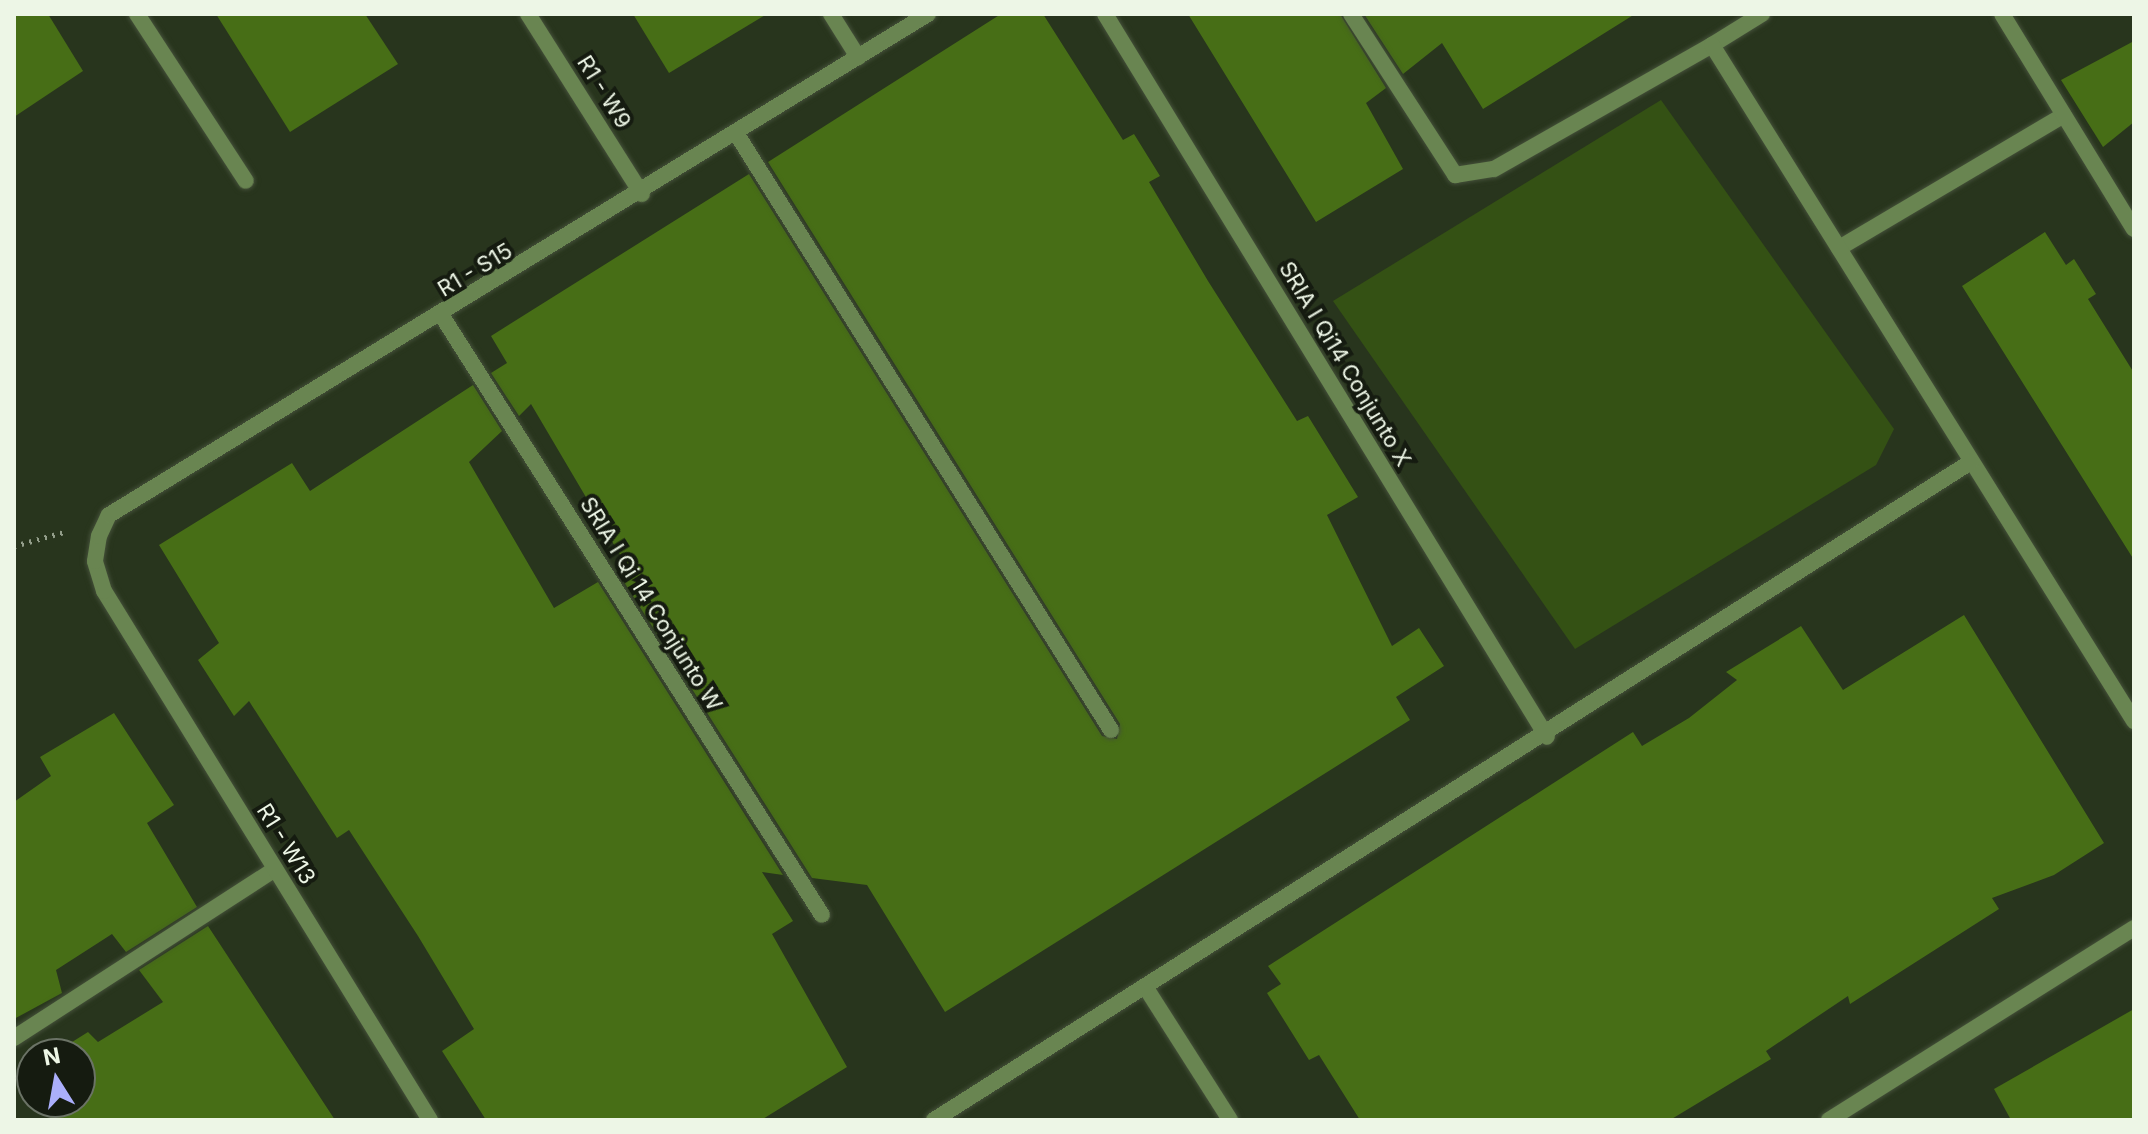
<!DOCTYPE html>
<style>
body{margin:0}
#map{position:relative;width:2148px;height:1134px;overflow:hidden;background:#28351d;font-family:Inter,sans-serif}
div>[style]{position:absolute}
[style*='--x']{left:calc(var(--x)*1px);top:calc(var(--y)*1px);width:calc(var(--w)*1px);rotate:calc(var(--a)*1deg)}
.green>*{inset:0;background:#345114}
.building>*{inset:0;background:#476e16}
.path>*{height:5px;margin-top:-2.5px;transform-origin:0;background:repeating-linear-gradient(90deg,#939e8a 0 2px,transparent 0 8px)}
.roads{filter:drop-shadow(0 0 2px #445039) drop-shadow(0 0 2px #445039)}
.lane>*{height:16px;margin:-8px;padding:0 8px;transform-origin:8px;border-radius:8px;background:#698551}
.street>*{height:16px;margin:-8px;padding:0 8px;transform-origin:8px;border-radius:8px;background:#698551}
span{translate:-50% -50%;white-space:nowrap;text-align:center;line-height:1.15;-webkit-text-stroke:8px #151b10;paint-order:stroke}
.street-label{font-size:22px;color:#edf6e6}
.frame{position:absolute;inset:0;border:16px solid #edf6e6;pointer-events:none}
.north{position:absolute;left:16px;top:1038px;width:80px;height:80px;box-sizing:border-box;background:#151b10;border:2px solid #6b7366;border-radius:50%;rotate:349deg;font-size:22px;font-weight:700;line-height:32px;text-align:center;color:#edf6e6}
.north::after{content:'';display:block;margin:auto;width:28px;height:36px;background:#abaffb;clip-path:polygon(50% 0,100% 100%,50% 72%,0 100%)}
</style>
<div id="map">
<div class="green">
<div style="clip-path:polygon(1661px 100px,1894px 429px,1876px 465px,1575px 649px,1333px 301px)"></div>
</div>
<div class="building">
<div style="clip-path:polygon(14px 14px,48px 14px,83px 71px,14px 117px)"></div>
<div style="clip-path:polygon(216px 14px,365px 14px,398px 64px,290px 132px)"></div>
<div style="clip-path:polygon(633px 14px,767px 14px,669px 73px)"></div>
<div style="clip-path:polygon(1001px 14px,1043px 14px,1123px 140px,1134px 134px,1160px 176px,1149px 182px,1208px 281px,1297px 421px,1308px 416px,1358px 497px,1327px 515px,1392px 646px,1419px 628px,1444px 666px,1396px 697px,1410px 720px,945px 1012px,867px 885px,812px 878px,617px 571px,626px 565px,531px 404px,519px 416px,491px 373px,507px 363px,491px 336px,749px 174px,1102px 736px,1117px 739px,1120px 724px,768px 162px)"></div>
<div style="clip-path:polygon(1188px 14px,1340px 14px,1386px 88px,1366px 103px,1403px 169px,1316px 222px)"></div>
<div style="clip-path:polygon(1364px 14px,1635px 14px,1483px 109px,1442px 43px,1403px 74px)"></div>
<div style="clip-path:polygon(2134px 41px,2134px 122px,2103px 147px,2061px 80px)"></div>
<div style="clip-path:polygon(2045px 232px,2066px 265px,2074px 259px,2096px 294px,2088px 299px,2134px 373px,2134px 560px,1962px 286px)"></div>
<div style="clip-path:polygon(473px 385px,502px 431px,469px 462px,554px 608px,598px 582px,783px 875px,762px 872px,793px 921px,772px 934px,847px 1067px,761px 1120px,486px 1120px,442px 1051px,474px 1029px,418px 936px,349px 830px,337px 838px,249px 701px,234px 716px,198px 660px,219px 643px,159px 545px,292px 463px,310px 491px)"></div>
<div style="clip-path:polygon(1964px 615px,2104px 843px,2054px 875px,1992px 898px,1999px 909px,1850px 1004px,1848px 996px,1766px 1051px,1771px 1059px,1670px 1120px,1360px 1120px,1319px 1055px,1309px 1060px,1267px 993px,1281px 984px,1268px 966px,1633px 732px,1642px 746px,1689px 718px,1737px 680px,1726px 672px,1801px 626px,1843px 690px)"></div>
<div style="clip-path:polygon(114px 713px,174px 805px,147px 823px,197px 907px,126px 952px,112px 934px,56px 970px,62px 993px,14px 1019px,14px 802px,51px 776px,40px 757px)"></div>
<div style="clip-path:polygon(208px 926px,335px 1120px,52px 1120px,40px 1102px,80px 1102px,80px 1054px,53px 1054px,88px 1032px,98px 1042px,163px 1002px,139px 970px)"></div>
<div style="clip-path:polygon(2134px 1009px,2134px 1120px,2011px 1120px,1994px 1089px)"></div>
</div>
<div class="path">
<div style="--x:14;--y:546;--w:52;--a:-15.6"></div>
</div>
<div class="roads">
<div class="lane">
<div style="--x:137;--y:14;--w:199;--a:56.9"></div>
<div style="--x:1839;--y:248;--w:261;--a:-30.6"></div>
</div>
<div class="street">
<div style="--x:528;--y:14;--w:213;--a:57.7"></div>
<div style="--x:831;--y:14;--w:51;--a:57.9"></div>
<div style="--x:1105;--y:14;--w:847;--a:58.56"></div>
<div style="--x:1351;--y:14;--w:192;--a:57.1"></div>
<div style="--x:1455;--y:175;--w:39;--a:-9"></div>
<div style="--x:1494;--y:169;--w:251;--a:-29.6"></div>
<div style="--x:1762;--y:14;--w:59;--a:148.2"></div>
<div style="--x:1712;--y:45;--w:797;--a:58.03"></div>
<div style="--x:2002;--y:14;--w:252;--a:58.5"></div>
<div style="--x:736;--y:133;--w:705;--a:57.87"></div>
<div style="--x:442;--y:316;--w:709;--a:57.61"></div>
<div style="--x:1146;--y:988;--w:156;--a:57.5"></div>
<div style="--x:14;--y:1038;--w:311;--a:-32.9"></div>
<div style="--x:430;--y:1120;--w:621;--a:-121.64"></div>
<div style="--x:104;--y:591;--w:31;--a:-107"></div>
<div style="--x:95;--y:561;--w:25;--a:-81"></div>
<div style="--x:99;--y:536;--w:23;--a:-65"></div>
<div style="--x:109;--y:515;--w:960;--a:-31.46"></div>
<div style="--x:934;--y:1120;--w:1228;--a:-32.4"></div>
<div style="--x:1829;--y:1120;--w:360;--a:-32.2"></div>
</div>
</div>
<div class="street-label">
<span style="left:604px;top:92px;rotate:58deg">R1 - W9</span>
<span style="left:475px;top:270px;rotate:-31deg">R1 - S15</span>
<span style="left:1345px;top:364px;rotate:59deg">SRIA I Qi14 Conjunto X</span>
<span style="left:651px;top:604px;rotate:58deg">SRIA I Qi 14 Conjunto W</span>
<span style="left:286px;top:844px;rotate:58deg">R1 - W13</span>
</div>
<div class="frame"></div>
<div class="north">N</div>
</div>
